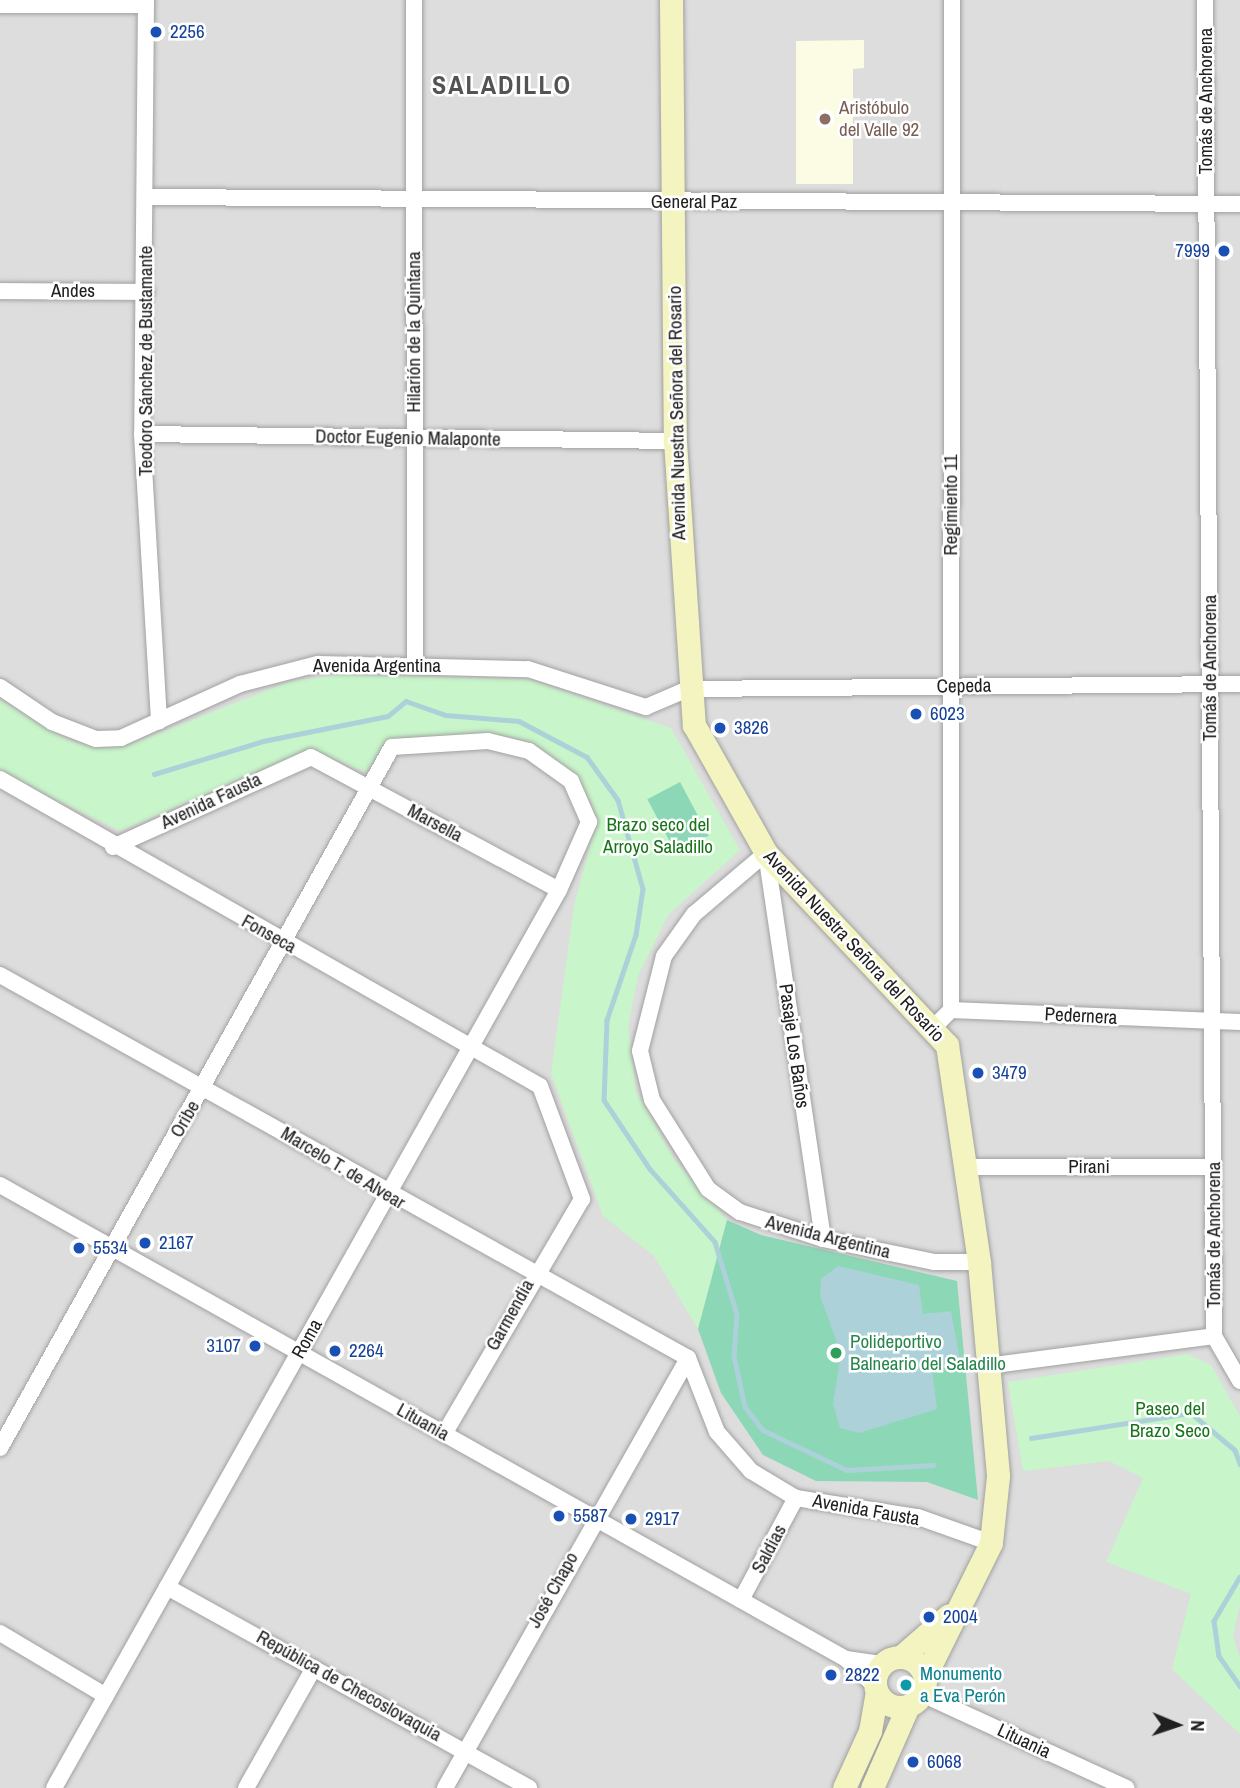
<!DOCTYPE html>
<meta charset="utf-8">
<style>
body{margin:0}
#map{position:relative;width:1240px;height:1788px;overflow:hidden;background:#efece7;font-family:"Archivo Narrow",sans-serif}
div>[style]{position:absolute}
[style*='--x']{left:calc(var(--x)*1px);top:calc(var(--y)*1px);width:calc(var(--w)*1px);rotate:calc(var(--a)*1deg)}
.residential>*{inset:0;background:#ddd;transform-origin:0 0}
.education>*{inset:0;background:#fcfbe3}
.park>*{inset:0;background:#c8f5ca}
.pitch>*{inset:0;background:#8cd7b6;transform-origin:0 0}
.water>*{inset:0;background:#acd1d9}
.stream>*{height:4.5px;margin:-2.25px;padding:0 2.25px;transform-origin:2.25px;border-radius:2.25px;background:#acd1d9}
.roads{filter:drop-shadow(0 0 2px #a1a1a1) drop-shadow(0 0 2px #a1a1a1)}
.street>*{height:16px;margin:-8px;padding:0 8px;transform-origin:8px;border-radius:8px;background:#fff}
.secondary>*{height:23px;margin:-11.5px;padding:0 11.5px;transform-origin:11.5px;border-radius:11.5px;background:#f4f4c0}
.secondary>.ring{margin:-11.5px;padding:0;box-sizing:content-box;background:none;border:23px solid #f4f4c0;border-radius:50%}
.dots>*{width:19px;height:19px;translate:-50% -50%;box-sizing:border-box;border:4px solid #fff;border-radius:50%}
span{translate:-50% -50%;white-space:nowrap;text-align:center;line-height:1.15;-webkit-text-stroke:5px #fff;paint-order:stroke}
.transit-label{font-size:19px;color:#164399}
.left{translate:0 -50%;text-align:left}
.right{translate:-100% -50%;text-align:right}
.street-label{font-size:19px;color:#202020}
.education-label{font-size:19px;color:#785e54}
.park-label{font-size:19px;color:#167519}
.leisure-label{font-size:19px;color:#27864d}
.culture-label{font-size:19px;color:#0d838f}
.district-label{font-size:26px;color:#535353;font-weight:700;letter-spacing:2px}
.north{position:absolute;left:1142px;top:1690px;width:70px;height:70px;-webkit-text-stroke:5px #fff;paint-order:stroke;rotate:92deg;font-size:19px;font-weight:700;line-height:28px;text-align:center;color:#202020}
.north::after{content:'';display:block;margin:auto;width:24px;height:32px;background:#202020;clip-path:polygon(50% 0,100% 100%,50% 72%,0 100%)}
</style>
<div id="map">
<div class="residential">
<div style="left:0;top:0;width:1240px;height:1788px"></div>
</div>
<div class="education">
<div style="clip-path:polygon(864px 40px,864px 68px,853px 69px,853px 184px,796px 184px,796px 41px)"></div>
</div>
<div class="park">
<div style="clip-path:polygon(339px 675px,527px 679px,671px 728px,740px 850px,668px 915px,638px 976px,628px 1027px,636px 1091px,674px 1159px,727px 1220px,698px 1329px,654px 1256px,603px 1216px,551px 1074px,574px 905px,594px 832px,591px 803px,575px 778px,486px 734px,388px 740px,365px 772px,310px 749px,120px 831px,0 772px,0 700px,69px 741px,103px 748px,129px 745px,291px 681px)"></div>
<div style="clip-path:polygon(1188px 1354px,1211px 1365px,1240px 1416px,1240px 1605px,1233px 1636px,1240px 1658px,1240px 1734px,1172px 1669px,1191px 1594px,1106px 1562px,1143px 1478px,1109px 1461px,1023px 1471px,1008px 1382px)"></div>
</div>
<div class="pitch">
<div style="left:680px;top:782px;width:61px;height:37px;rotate:62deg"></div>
<div style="clip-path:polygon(727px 1220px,761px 1235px,957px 1281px,978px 1500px,927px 1482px,816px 1481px,763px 1455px,721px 1393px,698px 1329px)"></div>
</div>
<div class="water">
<div style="clip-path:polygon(838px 1266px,919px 1285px,923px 1314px,951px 1311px,961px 1366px,932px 1369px,937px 1409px,859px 1433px,840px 1428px,833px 1404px,841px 1353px,820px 1296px,821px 1279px)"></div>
</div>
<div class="stream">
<div style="--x:154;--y:774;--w:114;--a:-16.8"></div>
<div style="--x:263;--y:741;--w:127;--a:-11.3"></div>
<div style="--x:388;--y:716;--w:23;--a:-40"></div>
<div style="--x:406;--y:701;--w:42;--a:19.3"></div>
<div style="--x:446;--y:715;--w:73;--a:4.7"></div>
<div style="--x:519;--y:721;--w:77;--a:27.9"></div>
<div style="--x:587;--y:757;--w:53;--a:54.2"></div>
<div style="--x:618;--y:800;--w:92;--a:74.3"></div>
<div style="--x:643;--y:889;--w:47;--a:98.7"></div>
<div style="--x:636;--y:935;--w:90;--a:108.8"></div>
<div style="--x:607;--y:1020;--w:80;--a:92.1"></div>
<div style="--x:604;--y:1100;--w:83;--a:56.3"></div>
<div style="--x:650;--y:1169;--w:98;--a:48.3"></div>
<div style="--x:715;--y:1242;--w:76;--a:73.2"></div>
<div style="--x:737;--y:1315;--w:41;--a:94.2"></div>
<div style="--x:734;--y:1356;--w:52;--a:77.8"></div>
<div style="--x:745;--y:1407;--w:29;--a:52"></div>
<div style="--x:763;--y:1430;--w:93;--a:25.5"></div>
<div style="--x:847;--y:1470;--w:86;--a:-3.3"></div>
<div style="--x:1031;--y:1438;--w:162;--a:-8.9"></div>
<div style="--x:1191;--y:1413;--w:57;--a:40.1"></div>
<div style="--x:1235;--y:1450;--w:15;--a:70"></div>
<div style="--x:1240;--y:1577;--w:51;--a:120.6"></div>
<div style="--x:1214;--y:1621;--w:35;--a:82"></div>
<div style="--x:1219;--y:1656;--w:37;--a:55"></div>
</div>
<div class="roads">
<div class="street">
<div style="--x:146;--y:0;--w:434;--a:90.5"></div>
<div style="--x:142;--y:434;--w:288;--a:86.6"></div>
<div style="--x:414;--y:0;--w:664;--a:89.91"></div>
<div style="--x:1205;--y:0;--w:1336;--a:89.61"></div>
<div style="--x:1214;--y:1336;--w:52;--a:60"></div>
<div style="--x:0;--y:5;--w:146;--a:0"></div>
<div style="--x:147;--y:197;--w:1093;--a:0.37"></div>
<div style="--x:0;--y:291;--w:146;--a:0.4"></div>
<div style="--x:142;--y:434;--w:533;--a:0.75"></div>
<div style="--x:0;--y:687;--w:63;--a:33.9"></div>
<div style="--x:52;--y:722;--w:47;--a:21.1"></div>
<div style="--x:96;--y:739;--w:25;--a:-2"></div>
<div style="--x:121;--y:738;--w:131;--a:-24.4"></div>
<div style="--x:240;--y:684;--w:81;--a:-14.4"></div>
<div style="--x:318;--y:664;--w:210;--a:1.4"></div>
<div style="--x:528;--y:669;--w:124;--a:17.9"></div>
<div style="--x:646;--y:707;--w:46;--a:-23.2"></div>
<div style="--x:688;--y:689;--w:552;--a:-0.52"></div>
<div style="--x:0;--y:779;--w:621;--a:29.62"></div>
<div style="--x:540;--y:1086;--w:121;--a:69.6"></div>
<div style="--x:582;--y:1199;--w:273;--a:120.4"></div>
<div style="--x:113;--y:847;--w:217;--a:-24.4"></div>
<div style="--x:311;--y:757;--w:281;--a:28.2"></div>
<div style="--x:766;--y:853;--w:94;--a:139.7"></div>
<div style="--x:694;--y:914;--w:52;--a:125.5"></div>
<div style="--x:664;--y:956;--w:98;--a:104.2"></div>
<div style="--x:640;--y:1051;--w:50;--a:76.2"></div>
<div style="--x:652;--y:1100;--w:105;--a:57.8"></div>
<div style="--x:708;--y:1189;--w:39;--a:36"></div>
<div style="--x:740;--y:1212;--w:87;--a:18"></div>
<div style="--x:823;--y:1239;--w:113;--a:11.7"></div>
<div style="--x:934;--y:1262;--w:45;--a:0"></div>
<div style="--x:766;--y:853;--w:390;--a:81.6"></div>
<div style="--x:0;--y:975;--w:787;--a:29.1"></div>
<div style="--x:951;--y:1010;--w:1010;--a:-89.94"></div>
<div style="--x:931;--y:1030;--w:28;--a:-45"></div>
<div style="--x:951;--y:1010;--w:289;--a:2.4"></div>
<div style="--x:965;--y:1167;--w:248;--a:0"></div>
<div style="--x:0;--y:1185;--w:970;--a:29.26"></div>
<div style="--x:846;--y:1659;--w:38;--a:43"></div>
<div style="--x:688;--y:1358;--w:79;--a:68.6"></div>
<div style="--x:717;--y:1432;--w:52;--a:48.9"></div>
<div style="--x:751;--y:1471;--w:52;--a:31"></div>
<div style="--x:796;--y:1498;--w:123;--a:8.9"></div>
<div style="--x:918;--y:1517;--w:77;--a:19.6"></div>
<div style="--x:987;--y:1366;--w:229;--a:-7.5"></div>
<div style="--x:0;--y:1448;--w:803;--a:-60.79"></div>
<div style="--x:392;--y:747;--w:96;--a:-3.6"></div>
<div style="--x:488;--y:741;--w:42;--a:13.7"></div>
<div style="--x:529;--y:751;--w:52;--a:35.5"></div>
<div style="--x:571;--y:781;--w:45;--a:66.3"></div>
<div style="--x:589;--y:822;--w:74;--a:113.8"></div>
<div style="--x:559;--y:890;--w:1030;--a:119.35"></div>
<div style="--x:167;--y:1587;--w:414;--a:29"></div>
<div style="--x:741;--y:1600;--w:116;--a:-61.7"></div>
<div style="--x:0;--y:1633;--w:123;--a:30.7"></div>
<div style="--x:846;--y:1659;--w:35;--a:8"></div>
<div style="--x:922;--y:1694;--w:225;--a:24.7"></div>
<div style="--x:246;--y:1788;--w:138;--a:-60.5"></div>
<div style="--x:445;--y:1788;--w:494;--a:-60.5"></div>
</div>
<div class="secondary">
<div style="--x:671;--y:0;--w:441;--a:89.5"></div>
<div style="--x:675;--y:441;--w:285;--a:86.2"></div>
<div style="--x:694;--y:725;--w:147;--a:60.6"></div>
<div style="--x:766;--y:853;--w:264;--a:46.7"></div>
<div style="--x:947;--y:1045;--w:219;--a:81.6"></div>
<div style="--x:979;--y:1262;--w:215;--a:84.9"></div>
<div style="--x:998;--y:1476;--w:67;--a:96"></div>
<div style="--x:991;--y:1543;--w:148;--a:116.4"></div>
<div style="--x:902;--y:1656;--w:62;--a:-41.1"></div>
<div class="ring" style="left:875px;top:1657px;width:27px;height:27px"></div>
<div style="--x:844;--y:1788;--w:63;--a:-65.5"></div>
<div style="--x:870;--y:1731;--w:39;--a:-80"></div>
<div style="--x:872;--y:1788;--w:90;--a:-66.3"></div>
</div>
</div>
<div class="dots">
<div style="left:156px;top:32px;background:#1a4fb4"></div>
<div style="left:825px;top:119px;background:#8d6e63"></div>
<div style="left:1224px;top:251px;background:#1a4fb4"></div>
<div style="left:916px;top:714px;background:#1a4fb4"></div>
<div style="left:720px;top:728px;background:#1a4fb4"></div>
<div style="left:978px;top:1073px;background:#1a4fb4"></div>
<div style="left:145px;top:1243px;background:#1a4fb4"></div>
<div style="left:79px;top:1248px;background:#1a4fb4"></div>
<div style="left:255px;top:1346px;background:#1a4fb4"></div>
<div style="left:335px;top:1351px;background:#1a4fb4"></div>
<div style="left:836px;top:1353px;background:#2e9e5b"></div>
<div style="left:559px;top:1516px;background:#1a4fb4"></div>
<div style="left:631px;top:1519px;background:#1a4fb4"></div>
<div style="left:929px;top:1617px;background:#1a4fb4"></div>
<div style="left:831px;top:1675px;background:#1a4fb4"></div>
<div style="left:906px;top:1685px;background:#0f9aa8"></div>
<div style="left:913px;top:1762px;background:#1a4fb4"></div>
</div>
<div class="transit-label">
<span class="left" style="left:170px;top:32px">2256</span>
<span class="right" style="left:1210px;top:251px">7999</span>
<span class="left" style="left:930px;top:714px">6023</span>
<span class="left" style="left:734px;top:728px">3826</span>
<span class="left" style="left:992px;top:1073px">3479</span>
<span class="left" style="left:159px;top:1243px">2167</span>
<span class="left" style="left:93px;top:1248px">5534</span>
<span class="right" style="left:241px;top:1346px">3107</span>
<span class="left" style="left:349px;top:1351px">2264</span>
<span class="left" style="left:573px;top:1516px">5587</span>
<span class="left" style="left:645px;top:1519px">2917</span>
<span class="left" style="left:943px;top:1617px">2004</span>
<span class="left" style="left:845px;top:1675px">2822</span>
<span class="left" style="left:927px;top:1762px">6068</span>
</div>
<div class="street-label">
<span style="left:1206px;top:101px;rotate:-90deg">Tomás de Anchorena</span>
<span style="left:694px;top:202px">General Paz</span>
<span style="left:73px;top:291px">Andes</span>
<span style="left:414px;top:332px;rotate:-90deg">Hilarión de la Quintana</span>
<span style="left:146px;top:361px;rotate:-90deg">Teodoro Sánchez de Bustamante</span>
<span style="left:677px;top:413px;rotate:-91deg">Avenida Nuestra Señora del Rosario</span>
<span style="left:408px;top:438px;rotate:1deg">Doctor Eugenio Malaponte</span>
<span style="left:951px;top:505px;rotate:-90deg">Regimiento 11</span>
<span style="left:377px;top:666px">Avenida Argentina</span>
<span style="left:1210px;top:668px;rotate:-90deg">Tomás de Anchorena</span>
<span style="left:964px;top:686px;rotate:-1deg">Cepeda</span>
<span style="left:211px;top:801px;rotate:-25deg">Avenida Fausta</span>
<span style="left:435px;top:823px;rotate:28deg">Marsella</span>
<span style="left:269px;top:934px;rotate:29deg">Fonseca</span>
<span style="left:854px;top:946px;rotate:47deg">Avenida Nuestra Señora del Rosario</span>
<span style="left:1081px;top:1016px;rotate:3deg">Pedernera</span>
<span style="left:794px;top:1046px;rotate:82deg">Pasaje Los Baños</span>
<span style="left:185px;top:1119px;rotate:-60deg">Oribe</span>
<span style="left:1089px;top:1167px">Pirani</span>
<span style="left:343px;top:1168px;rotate:31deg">Marcelo T. de Alvear</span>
<span style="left:1214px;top:1235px;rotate:-90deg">Tomás de Anchorena</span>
<span style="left:828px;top:1237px;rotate:14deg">Avenida Argentina</span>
<span style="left:510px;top:1315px;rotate:-61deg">Garmendia</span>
<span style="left:307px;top:1339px;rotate:-61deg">Roma</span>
<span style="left:423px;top:1422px;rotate:29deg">Lituania</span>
<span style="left:866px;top:1510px;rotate:10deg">Avenida Fausta</span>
<span style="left:769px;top:1549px;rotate:-62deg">Saldias</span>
<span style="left:553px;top:1590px;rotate:-61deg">José Chapo</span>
<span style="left:349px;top:1686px;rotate:29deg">República de Checoslovaquia</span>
<span style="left:1024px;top:1741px;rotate:25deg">Lituania</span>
</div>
<div class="education-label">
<span class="left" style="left:839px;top:119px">Aristóbulo<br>del Valle 92</span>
</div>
<div class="park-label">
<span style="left:658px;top:836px">Brazo seco del<br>Arroyo Saladillo</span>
<span style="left:1170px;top:1420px">Paseo del<br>Brazo Seco</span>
</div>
<div class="leisure-label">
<span class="left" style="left:850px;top:1353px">Polideportivo<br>Balneario del Saladillo</span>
</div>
<div class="culture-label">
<span class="left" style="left:920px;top:1685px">Monumento<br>a Eva Perón</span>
</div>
<div class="district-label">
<span style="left:502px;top:85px">SALADILLO</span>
</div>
<div class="north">N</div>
</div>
